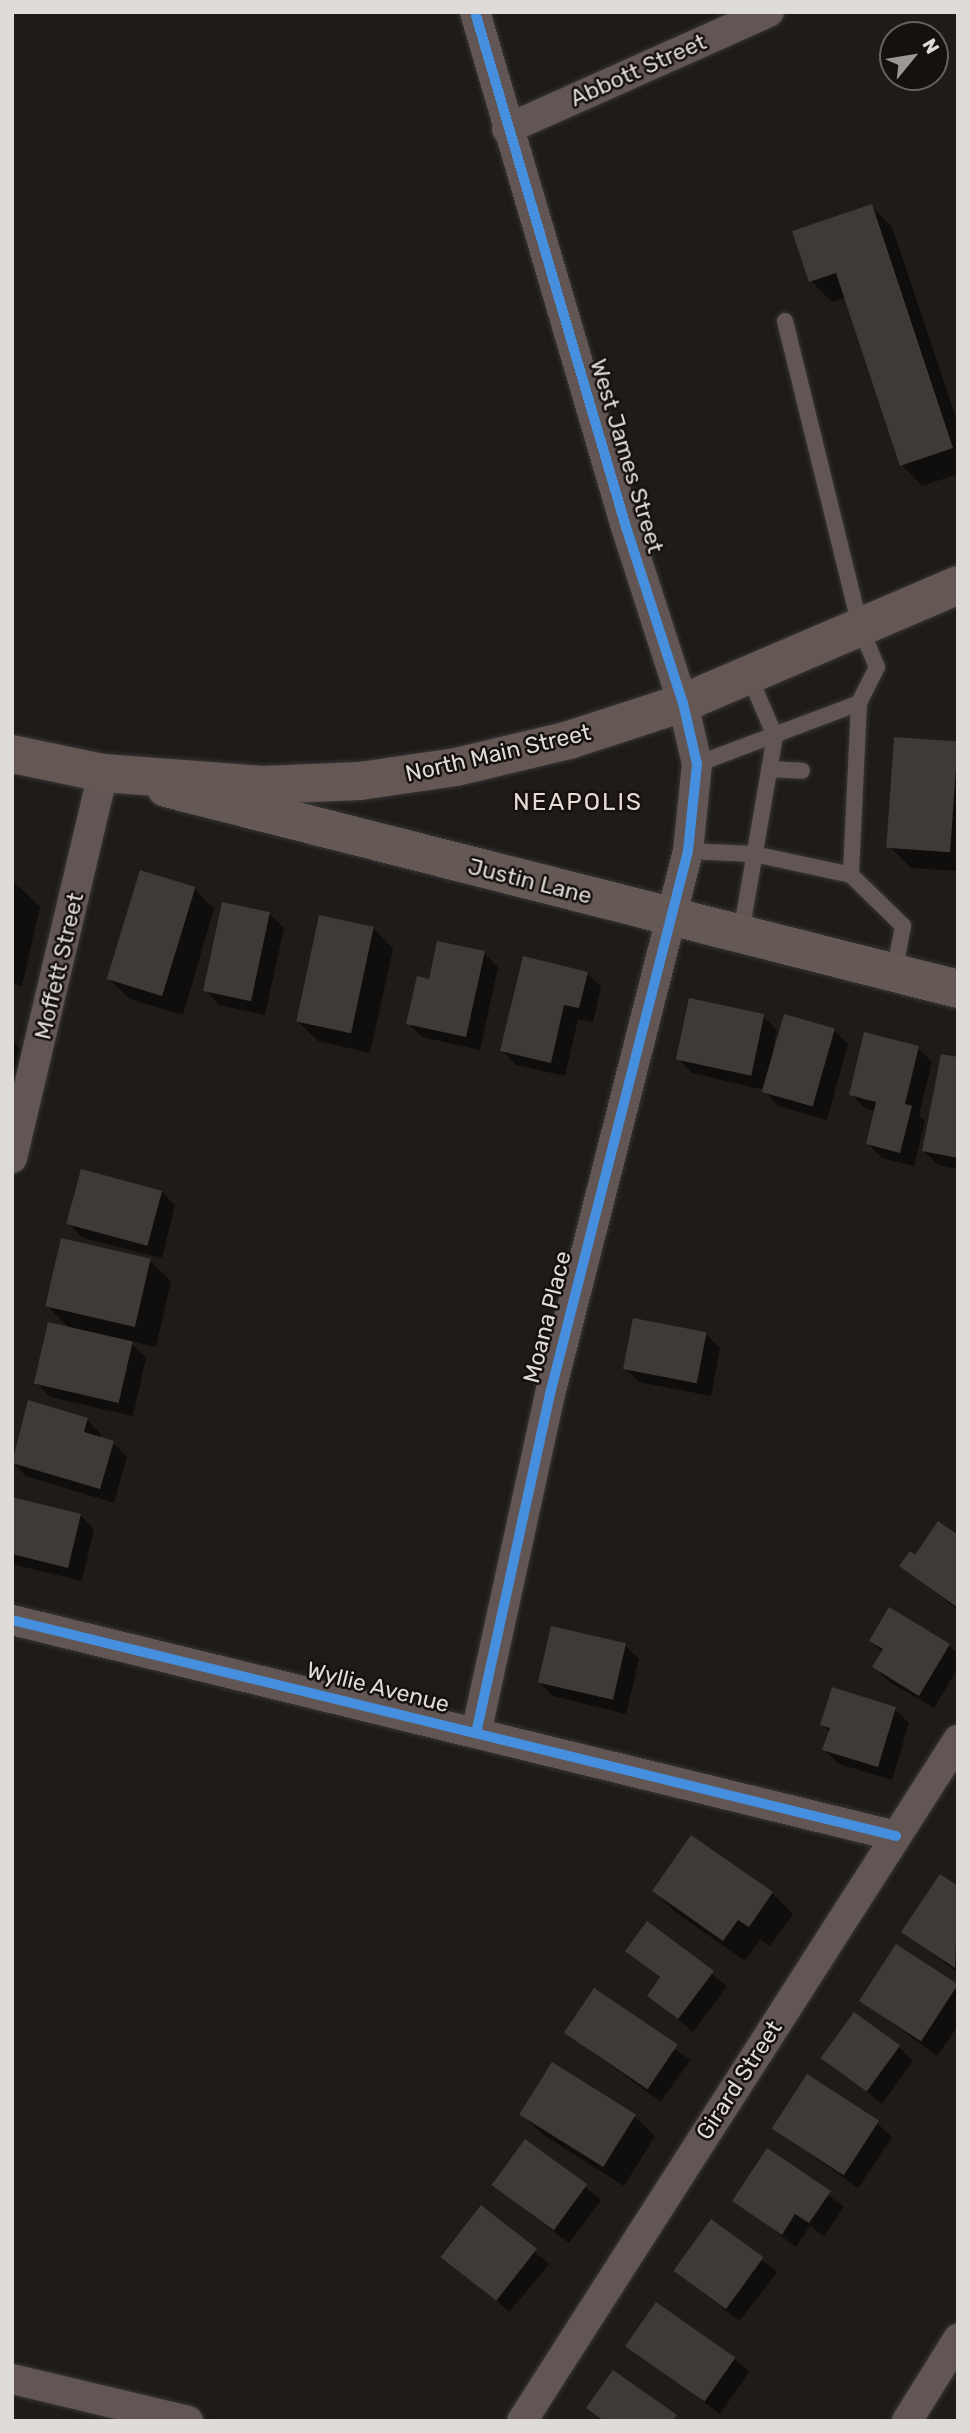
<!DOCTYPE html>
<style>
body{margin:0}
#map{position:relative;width:970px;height:2433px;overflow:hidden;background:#1e1b19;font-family:Rubik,sans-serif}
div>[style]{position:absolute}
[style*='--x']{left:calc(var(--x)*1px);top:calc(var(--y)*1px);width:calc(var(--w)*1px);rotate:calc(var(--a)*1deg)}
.shadow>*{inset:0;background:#0007;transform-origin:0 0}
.building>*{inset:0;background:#3e3a38;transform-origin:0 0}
.roads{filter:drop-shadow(0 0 2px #383635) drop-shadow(0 0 2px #383635)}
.service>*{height:16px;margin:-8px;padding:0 8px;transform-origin:8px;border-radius:8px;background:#625654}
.minor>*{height:30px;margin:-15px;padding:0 15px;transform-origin:15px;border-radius:15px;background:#625654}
.secondary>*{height:38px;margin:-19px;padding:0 19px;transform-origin:19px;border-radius:19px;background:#655956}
.primary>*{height:38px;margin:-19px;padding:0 19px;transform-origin:19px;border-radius:19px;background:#645754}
.cycleway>*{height:10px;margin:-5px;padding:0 5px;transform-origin:5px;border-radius:5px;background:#468fdf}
span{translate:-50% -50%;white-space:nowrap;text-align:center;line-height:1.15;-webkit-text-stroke:5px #17110d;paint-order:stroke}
.street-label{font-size:23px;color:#dfdbd8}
.neighbourhood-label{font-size:24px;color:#e6dcd7;letter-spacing:2px}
.frame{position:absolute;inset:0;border:14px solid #dfdbd8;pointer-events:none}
.north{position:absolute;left:879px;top:21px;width:70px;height:70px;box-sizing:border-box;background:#17110d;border:2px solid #67625e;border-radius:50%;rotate:60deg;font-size:19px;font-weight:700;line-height:28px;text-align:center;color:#dfdbd8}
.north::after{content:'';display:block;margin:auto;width:24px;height:32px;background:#9b9895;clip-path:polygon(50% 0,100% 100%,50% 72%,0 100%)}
</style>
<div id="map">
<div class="shadow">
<div style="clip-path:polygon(871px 206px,892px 227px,958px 424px,958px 474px,922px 486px,902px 465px,846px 297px,832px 302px,811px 281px)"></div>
<div style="clip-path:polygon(958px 743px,958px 871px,911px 868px,890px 847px)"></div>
<div style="clip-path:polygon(12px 880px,40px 907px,22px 986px,12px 984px)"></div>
<div style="clip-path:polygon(194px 888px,214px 909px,183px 1015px,130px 999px,109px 979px)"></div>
<div style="clip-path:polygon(270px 914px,284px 928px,265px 1015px,219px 1005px,205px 990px)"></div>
<div style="clip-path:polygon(373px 928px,393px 949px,370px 1053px,318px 1041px,297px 1021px)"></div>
<div style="clip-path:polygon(484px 953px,498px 967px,480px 1050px,422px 1037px,408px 1023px,430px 981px)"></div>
<div style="clip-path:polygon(587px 973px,601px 987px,593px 1022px,578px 1019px,565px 1076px,516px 1065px,502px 1050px)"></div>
<div style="clip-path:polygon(763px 1016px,777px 1030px,773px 1049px,834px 1030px,848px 1044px,827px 1120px,778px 1106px,764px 1090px,692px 1073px,678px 1059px)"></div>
<div style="clip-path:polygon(12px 1041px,26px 1054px,12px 1112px)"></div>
<div style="clip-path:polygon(918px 1048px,932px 1062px,919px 1115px,925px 1121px,914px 1166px,882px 1158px,868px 1144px,875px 1111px,865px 1108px,850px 1094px)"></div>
<div style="clip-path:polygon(958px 1059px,958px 1169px,938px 1165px,924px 1151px)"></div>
<div style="clip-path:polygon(161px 1191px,175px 1205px,162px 1258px,83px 1238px,69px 1224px)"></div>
<div style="clip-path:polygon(150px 1261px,171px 1281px,156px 1347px,129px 1341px,146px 1358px,133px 1416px,50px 1397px,36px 1382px,71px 1330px,47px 1306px)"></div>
<div style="clip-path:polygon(706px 1334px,720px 1348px,711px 1396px,639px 1382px,625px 1368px)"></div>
<div style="clip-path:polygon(30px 1402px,87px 1420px,101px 1434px,100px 1438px,113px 1443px,127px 1457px,114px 1503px,26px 1476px,12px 1462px)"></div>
<div style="clip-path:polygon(12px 1499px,80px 1515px,94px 1529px,82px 1581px,12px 1564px)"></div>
<div style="clip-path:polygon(958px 1537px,958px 1610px,901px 1566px)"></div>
<div style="clip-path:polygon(871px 1641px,949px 1645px,958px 1654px,958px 1668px,934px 1708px,888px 1681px,874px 1667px,883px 1652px)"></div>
<div style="clip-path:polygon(625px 1645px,639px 1659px,626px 1714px,553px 1696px,539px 1682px)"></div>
<div style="clip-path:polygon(895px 1709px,909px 1723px,892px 1780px,839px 1764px,824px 1750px,830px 1732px,822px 1724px)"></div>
<div style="clip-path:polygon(692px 1838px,772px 1893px,793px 1914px,770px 1946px,760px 1939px,745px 1961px,675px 1912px,654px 1891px)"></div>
<div style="clip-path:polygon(958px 1888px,958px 1973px,903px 1931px)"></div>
<div style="clip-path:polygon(648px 1923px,727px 1986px,693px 2032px,649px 1996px,661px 1979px,627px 1951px)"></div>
<div style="clip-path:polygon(897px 1946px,958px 1987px,958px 2026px,937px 2056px,860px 1999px)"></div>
<div style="left:595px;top:1991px;width:118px;height:51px;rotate:36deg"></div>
<div style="clip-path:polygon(899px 2047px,913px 2061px,882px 2104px,824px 2057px)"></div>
<div style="clip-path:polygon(522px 2114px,634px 2116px,655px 2136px,624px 2186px,542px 2134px)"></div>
<div style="clip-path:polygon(877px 2123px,892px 2137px,858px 2188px,774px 2128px)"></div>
<div style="left:525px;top:2142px;width:96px;height:54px;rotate:37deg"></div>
<div style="clip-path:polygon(768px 2150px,844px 2207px,824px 2236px,810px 2226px,796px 2247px,734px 2200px)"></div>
<div style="left:481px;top:2207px;width:89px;height:62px;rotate:40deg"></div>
<div style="left:712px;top:2221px;width:83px;height:62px;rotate:38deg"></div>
<div style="clip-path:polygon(628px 2346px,734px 2358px,749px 2372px,720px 2414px)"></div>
</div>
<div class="building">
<div style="clip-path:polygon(872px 204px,953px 448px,900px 466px,836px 273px,809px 282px,792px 231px)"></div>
<div style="left:894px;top:737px;width:64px;height:111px;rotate:4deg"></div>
<div style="left:140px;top:870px;width:58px;height:114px;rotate:17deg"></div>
<div style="left:222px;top:902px;width:49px;height:91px;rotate:12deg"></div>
<div style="left:319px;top:915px;width:56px;height:109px;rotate:12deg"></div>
<div style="clip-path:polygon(437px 941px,485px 951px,466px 1037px,406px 1024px,417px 976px,429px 979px)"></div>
<div style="clip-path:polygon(523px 956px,588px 972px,579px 1008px,564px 1005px,551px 1063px,500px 1051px)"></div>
<div style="left:689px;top:998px;width:77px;height:63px;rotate:12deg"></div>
<div style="left:784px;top:1014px;width:53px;height:81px;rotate:16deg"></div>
<div style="clip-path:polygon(864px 1032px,919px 1046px,905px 1104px,912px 1106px,900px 1153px,866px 1144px,876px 1102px,849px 1095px)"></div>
<div style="clip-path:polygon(941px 1054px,958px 1057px,958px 1158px,922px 1151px)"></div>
<div style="left:81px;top:1169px;width:84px;height:57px;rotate:15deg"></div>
<div style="left:61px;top:1238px;width:92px;height:70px;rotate:13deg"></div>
<div style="left:633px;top:1318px;width:75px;height:52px;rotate:11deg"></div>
<div style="left:48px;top:1322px;width:87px;height:63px;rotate:13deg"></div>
<div style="clip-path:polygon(28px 1400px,88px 1418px,84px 1432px,114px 1441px,100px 1489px,12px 1463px)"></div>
<div style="clip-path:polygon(12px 1497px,81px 1514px,68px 1568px,12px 1554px)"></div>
<div style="clip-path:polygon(938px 1521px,958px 1535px,958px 1608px,899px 1566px,910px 1551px,915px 1555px)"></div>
<div style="clip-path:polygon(889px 1607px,950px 1644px,919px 1696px,872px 1667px,883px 1649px,869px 1641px)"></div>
<div style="left:551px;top:1626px;width:77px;height:58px;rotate:13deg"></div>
<div style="clip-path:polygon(832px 1687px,896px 1707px,878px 1767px,822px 1750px,830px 1728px,820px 1725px)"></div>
<div style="clip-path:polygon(691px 1835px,773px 1892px,749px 1927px,738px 1920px,723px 1941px,652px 1891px)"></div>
<div style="clip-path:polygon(940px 1874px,958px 1886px,955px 1968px,901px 1932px)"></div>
<div style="clip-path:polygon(647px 1921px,714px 1971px,678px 2019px,647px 1996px,660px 1977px,625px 1951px)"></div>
<div style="left:896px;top:1944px;width:74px;height:68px;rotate:33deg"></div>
<div style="left:594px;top:1988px;width:101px;height:54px;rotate:34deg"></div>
<div style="left:854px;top:2012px;width:57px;height:57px;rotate:36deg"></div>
<div style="left:552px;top:2062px;width:99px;height:62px;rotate:32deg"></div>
<div style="left:807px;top:2074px;width:86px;height:65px;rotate:33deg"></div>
<div style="left:525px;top:2139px;width:77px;height:57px;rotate:36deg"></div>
<div style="clip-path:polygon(767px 2148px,831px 2191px,809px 2223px,795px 2214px,782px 2235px,732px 2201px)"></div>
<div style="left:481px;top:2205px;width:71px;height:66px;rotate:38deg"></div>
<div style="left:711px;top:2219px;width:65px;height:64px;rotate:36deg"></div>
<div style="left:656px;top:2302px;width:97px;height:54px;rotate:35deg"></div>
<div style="clip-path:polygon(613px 2370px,677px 2415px,673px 2421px,604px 2421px,586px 2408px)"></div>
</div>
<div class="roads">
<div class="service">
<div style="--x:785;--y:321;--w:315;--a:76.2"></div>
<div style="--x:860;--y:627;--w:43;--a:67"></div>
<div style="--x:877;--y:667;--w:40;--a:116.6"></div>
<div style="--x:859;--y:703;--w:172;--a:92.7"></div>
<div style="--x:851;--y:875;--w:73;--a:44.4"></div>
<div style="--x:903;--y:926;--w:48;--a:100.8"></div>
<div style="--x:697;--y:764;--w:173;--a:-20.6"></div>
<div style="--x:769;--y:769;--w:33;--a:3"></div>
<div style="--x:688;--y:851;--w:66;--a:2.6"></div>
<div style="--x:754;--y:854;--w:99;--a:12.2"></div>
<div style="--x:741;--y:933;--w:200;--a:-80.2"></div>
<div style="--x:775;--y:736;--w:63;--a:-113.3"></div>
</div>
<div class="minor">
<div style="--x:475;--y:12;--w:537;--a:73.66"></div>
<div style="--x:626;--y:527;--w:185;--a:72.1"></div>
<div style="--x:683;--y:703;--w:63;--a:77.1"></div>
<div style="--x:697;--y:764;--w:87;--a:95.9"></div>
<div style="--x:688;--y:851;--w:560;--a:104.26"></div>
<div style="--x:550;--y:1394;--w:346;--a:102.3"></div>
<div style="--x:507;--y:129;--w:287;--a:-24.1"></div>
<div style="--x:12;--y:1158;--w:396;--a:-76.7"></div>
<div style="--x:12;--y:1620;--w:910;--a:13.73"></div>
<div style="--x:12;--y:2379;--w:181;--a:13.4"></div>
<div style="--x:522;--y:2421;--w:809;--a:-57.37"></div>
<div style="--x:907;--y:2421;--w:97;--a:-58.1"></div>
</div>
<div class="secondary">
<div style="--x:166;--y:788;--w:817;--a:14.24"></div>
</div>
<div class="primary">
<div style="--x:12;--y:754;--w:93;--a:11.8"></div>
<div style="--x:103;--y:773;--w:160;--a:4.3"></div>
<div style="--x:263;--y:785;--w:97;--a:-2.4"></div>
<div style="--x:360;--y:781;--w:97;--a:-8.3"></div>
<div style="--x:456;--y:767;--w:116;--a:-13.4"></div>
<div style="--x:569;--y:740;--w:120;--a:-18"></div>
<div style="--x:683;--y:703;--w:299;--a:-23.2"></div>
</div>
</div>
<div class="cycleway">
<div style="--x:475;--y:12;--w:537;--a:73.66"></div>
<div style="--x:626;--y:527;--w:185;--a:72.1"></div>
<div style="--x:683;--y:703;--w:63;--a:77.1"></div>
<div style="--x:697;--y:764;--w:87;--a:95.9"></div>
<div style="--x:688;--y:851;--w:560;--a:104.26"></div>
<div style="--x:550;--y:1394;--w:346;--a:102.3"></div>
<div style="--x:12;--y:1620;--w:910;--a:13.73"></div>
</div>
<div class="street-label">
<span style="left:638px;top:70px;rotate:-24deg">Abbott Street</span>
<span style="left:627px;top:456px;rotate:73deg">West James Street</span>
<span style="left:498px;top:753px;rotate:-13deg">North Main Street</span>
<span style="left:530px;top:881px;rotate:14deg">Justin Lane</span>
<span style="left:59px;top:966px;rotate:-77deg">Moffett Street</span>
<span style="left:547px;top:1317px;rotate:-76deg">Moana Place</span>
<span style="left:378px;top:1687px;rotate:14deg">Wyllie Avenue</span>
<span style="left:739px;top:2080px;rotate:-57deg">Girard Street</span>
</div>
<div class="neighbourhood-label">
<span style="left:578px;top:803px">NEAPOLIS</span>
</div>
<div class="frame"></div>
<div class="north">N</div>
</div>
